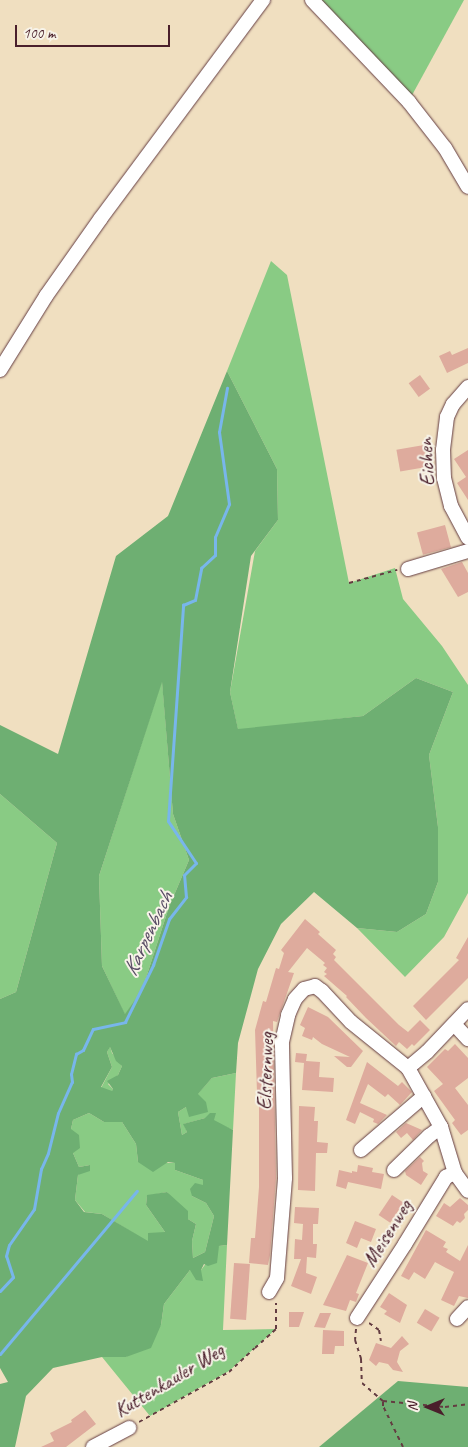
<!DOCTYPE html>
<style>
body{margin:0}
#map{position:relative;width:468px;height:1447px;overflow:hidden;background:#f0dfc0;font-family:Caveat,sans-serif}
div>[style]{position:absolute}
[style*='--x']{left:calc(var(--x)*1px);top:calc(var(--y)*1px);width:calc(var(--w)*1px);rotate:calc(var(--a)*1deg)}
.green>*{inset:0;background:#89cb84}
.forest>*{inset:0;background:#6eaf72}
.stream>*{height:3px;margin:-1.5px;padding:0 1.5px;transform-origin:1.5px;border-radius:1.5px;background:#78b6eb}
.building>*{inset:0;background:#deab9d;transform-origin:0 0}
.path>*{height:2px;margin-top:-1px;transform-origin:0;background:repeating-linear-gradient(90deg,#633c41 0 4px,transparent 0 8px)}
.roads{filter:drop-shadow(0 0 1px #633c41) drop-shadow(0 0 1px #633c41)}
.minor>*{height:14px;margin:-7px;padding:0 7px;transform-origin:7px;border-radius:7px;background:#fff}
span{translate:-50% -50%;white-space:nowrap;text-align:center;line-height:1.15;-webkit-text-stroke:4px #f7f3e8;paint-order:stroke}
.street-label{font-size:21px;color:#4a1f2b}
.water-label{font-size:22px;color:#584c65;font-style:italic}
.north{position:absolute;left:403px;top:1382px;width:50px;height:50px;-webkit-text-stroke:4px #f7f3e8;paint-order:stroke;rotate:270deg;font-size:14px;font-weight:700;line-height:20px;text-align:center;color:#4a1f2b}
.north::after{content:'';display:block;margin:auto;width:18px;height:22px;background:#4a1f2b;clip-path:polygon(50% 0,100% 100%,50% 72%,0 100%)}
.scale{position:absolute;left:15px;top:25px;width:155px;height:22px;box-sizing:border-box;border:2px solid #4a1f2b;border-top:0;padding-left:6px;font-size:15px;line-height:18px;white-space:nowrap;color:#4a1f2b;-webkit-text-stroke:4px #f7f3e8;paint-order:stroke}
</style>
<div id="map">
<div class="green">
<div style="clip-path:polygon(315px 0,464px 0,411px 97px)"></div>
<div style="clip-path:polygon(271px 261px,287px 275px,349px 583px,395px 568px,403px 599px,442px 646px,468px 685px,468px 893px,444px 937px,405px 977px,357px 928px,397px 932px,426px 914px,438px 882px,438px 827px,429px 755px,453px 692px,416px 678px,363px 716px,238px 730px,230px 692px,255px 551px,278px 520px,277px 469px,227px 371px)"></div>
<div style="clip-path:polygon(162px 680px,173px 814px,189px 860px,169px 907px,142px 990px,125px 1015px,102px 966px,99px 876px)"></div>
<div style="clip-path:polygon(0 794px,57px 843px,16px 992px,0 999px)"></div>
<div style="clip-path:polygon(110px 1046px,112px 1053px,122px 1066px,118px 1075px,108px 1084px,113px 1089px,112px 1092px,101px 1088px,112px 1067px,107px 1052px)"></div>
<div style="clip-path:polygon(236px 1073px,233px 1130px,205px 1118px,184px 1124px,187px 1132px,182px 1135px,178px 1112px,186px 1107px,212px 1078px)"></div>
<div style="clip-path:polygon(89px 1113px,104px 1122px,122px 1122px,136px 1144px,138px 1162px,175px 1163px,175px 1170px,203px 1180px,203px 1185px,192px 1196px,206px 1203px,214px 1216px,205px 1252px,193px 1258px,192px 1241px,196px 1224px,188px 1219px,167px 1192px,147px 1196px,146px 1205px,165px 1232px,148px 1242px,102px 1214px,85px 1212px,75px 1200px,78px 1175px,90px 1165px,79px 1167px,73px 1153px,71px 1129px,73px 1120px)"></div>
<div style="clip-path:polygon(227px 1245px,223px 1330px,276px 1329px,229px 1371px,150px 1416px,102px 1357px,126px 1357px,161px 1325px,164px 1304px,190px 1270px,201px 1270px,219px 1246px)"></div>
</div>
<div class="forest">
<div style="clip-path:polygon(evenodd,227px 371px,277px 469px,278px 520px,251px 556px,230px 692px,238px 729px,363px 716px,416px 678px,453px 692px,429px 755px,438px 827px,438px 882px,426px 914px,397px 932px,357px 928px,314px 892px,281px 924px,258px 969px,238px 1043px,236px 1073px,212px 1078px,198px 1094px,206px 1102px,208px 1112px,189px 1117px,186px 1107px,178px 1112px,182px 1135px,187px 1132px,183px 1124px,205px 1118px,210px 1113px,216px 1113px,214px 1120px,233px 1130px,227px 1245px,219px 1246px,217px 1263px,208px 1266px,204px 1264px,201px 1270px,203px 1281px,196px 1280px,190px 1270px,164px 1304px,161px 1325px,151px 1348px,126px 1357px,102px 1357px,53px 1368px,26px 1396px,15px 1447px,0 1447px,0 1384px,8px 1382px,0 1368px,0 999px,16px 992px,57px 843px,0 794px,0 725px,58px 754px,116px 556px,168px 516px,227px 371px,162px 682px,173px 814px,189px 860px,169px 907px,142px 990px,125px 1014px,102px 966px,99px 876px,162px 682px,227px 371px,110px 1047px,116px 1061px,122px 1066px,118px 1075px,107px 1081px,113px 1089px,112px 1091px,101px 1087px,112px 1067px,107px 1052px,110px 1047px,227px 371px,89px 1113px,104px 1122px,122px 1122px,136px 1144px,138px 1162px,153px 1172px,168px 1162px,175px 1163px,175px 1170px,203px 1180px,203px 1185px,195px 1183px,190px 1189px,192px 1196px,206px 1203px,214px 1216px,205px 1252px,193px 1258px,192px 1241px,196px 1224px,188px 1219px,188px 1211px,167px 1192px,147px 1195px,146px 1205px,165px 1232px,148px 1233px,148px 1241px,102px 1214px,84px 1212px,75px 1200px,78px 1175px,90px 1171px,90px 1165px,79px 1167px,73px 1153px,80px 1148px,79px 1135px,71px 1129px,73px 1120px,89px 1113px)"></div>
<div style="clip-path:polygon(398px 1381px,468px 1387px,468px 1447px,319px 1447px)"></div>
</div>
<div class="stream">
<div style="--x:0;--y:1291;--w:19;--a:-47"></div>
<div style="--x:13;--y:1277;--w:22;--a:-108"></div>
<div style="--x:6;--y:1256;--w:11;--a:-75"></div>
<div style="--x:9;--y:1245;--w:44;--a:-55.2"></div>
<div style="--x:34;--y:1209;--w:41;--a:-80.1"></div>
<div style="--x:41;--y:1169;--w:17;--a:-66"></div>
<div style="--x:48;--y:1153;--w:41;--a:-76"></div>
<div style="--x:58;--y:1113;--w:34;--a:-66"></div>
<div style="--x:72;--y:1082;--w:8;--a:-97"></div>
<div style="--x:71;--y:1074;--w:21;--a:-76"></div>
<div style="--x:76;--y:1054;--w:8;--a:-30"></div>
<div style="--x:83;--y:1050;--w:23;--a:-65"></div>
<div style="--x:93;--y:1029;--w:33;--a:-12"></div>
<div style="--x:125;--y:1022;--w:64;--a:-63.8"></div>
<div style="--x:153;--y:965;--w:49;--a:-70.8"></div>
<div style="--x:169;--y:919;--w:28;--a:-52"></div>
<div style="--x:186;--y:897;--w:22;--a:-95"></div>
<div style="--x:184;--y:875;--w:17;--a:-45"></div>
<div style="--x:196;--y:863;--w:50;--a:-123.7"></div>
<div style="--x:168;--y:821;--w:217;--a:-86"></div>
<div style="--x:183;--y:605;--w:13;--a:-23"></div>
<div style="--x:195;--y:600;--w:33;--a:-79"></div>
<div style="--x:201;--y:568;--w:19;--a:-43"></div>
<div style="--x:215;--y:555;--w:18;--a:-90"></div>
<div style="--x:215;--y:537;--w:36;--a:-67"></div>
<div style="--x:229;--y:504;--w:73;--a:-97.9"></div>
<div style="--x:219;--y:432;--w:45;--a:-79.7"></div>
<div style="--x:0;--y:1354;--w:213;--a:-50"></div>
</div>
<div class="building">
<div style="clip-path:polygon(468px 348px,468px 363px,447px 373px,439px 356px,450px 351px,452px 355px)"></div>
<div style="left:420px;top:375px;width:17px;height:14px;rotate:54deg"></div>
<div style="left:424px;top:445px;width:22px;height:28px;rotate:80deg"></div>
<div style="clip-path:polygon(468px 450px,468px 500px,457px 483px,466px 477px,454px 459px)"></div>
<div style="left:445px;top:525px;width:23px;height:29px;rotate:75deg"></div>
<div style="clip-path:polygon(462px 562px,468px 573px,468px 592px,458px 597px,441px 569px)"></div>
<div style="clip-path:polygon(305px 919px,320px 932px,318px 934px,336px 950px,333px 954px,336px 957px,334px 960px,399px 1025px,408px 1032px,420px 1020px,430px 1030px,414px 1046px,412px 1044px,407px 1049px,399px 1042px,396px 1046px,366px 1018px,346px 997px,347px 996px,324px 976px,327px 974px,324px 972px,327px 968px,323px 965px,325px 963px,307px 948px,288px 972px,294px 973px,277px 1022px,273px 1021px,276px 1178px,270px 1255px,268px 1265px,249px 1263px,251px 1238px,255px 1238px,259px 1187px,259px 1093px,257px 1093px,255px 1030px,263px 1001px,266px 1002px,276px 968px,279px 969px,284px 953px,281px 950px)"></div>
<div style="clip-path:polygon(468px 937px,468px 978px,426px 1020px,413px 1006px,459px 960px,456px 958px)"></div>
<div style="clip-path:polygon(308px 1007px,328px 1017px,363px 1051px,351px 1067px,347px 1067px,334px 1056px,350px 1057px,322px 1044px,313px 1037px,312px 1040px,302px 1036px,305px 1028px,300px 1025px)"></div>
<div style="clip-path:polygon(455px 1044px,468px 1058px,468px 1078px,455px 1088px,468px 1105px,468px 1130px,461px 1135px,452px 1123px,455px 1120px,434px 1091px,443px 1084px,427px 1067px,445px 1049px,448px 1051px)"></div>
<div style="clip-path:polygon(296px 1053px,307px 1054px,306px 1061px,320px 1062px,319px 1077px,334px 1078px,333px 1092px,302px 1090px,304px 1063px,295px 1062px)"></div>
<div style="clip-path:polygon(367px 1062px,398px 1086px,402px 1082px,412px 1092px,400px 1105px,388px 1094px,385px 1097px,368px 1084px,360px 1103px,387px 1115px,378px 1124px,373px 1122px,374px 1119px,360px 1112px,355px 1124px,346px 1120px)"></div>
<div style="clip-path:polygon(299px 1106px,315px 1107px,314px 1121px,318px 1121px,317px 1142px,328px 1143px,327px 1153px,316px 1153px,315px 1191px,298px 1190px)"></div>
<div style="clip-path:polygon(406px 1123px,422px 1130px,413px 1140px,407px 1133px,401px 1138px,396px 1132px)"></div>
<div style="clip-path:polygon(420px 1157px,424px 1161px,422px 1163px,423px 1171px,428px 1174px,421px 1185px,406px 1175px,405px 1171px)"></div>
<div style="clip-path:polygon(358px 1165px,373px 1168px,372px 1172px,384px 1174px,381px 1189px,348px 1182px,346px 1189px,336px 1186px,339px 1170px,352px 1173px,352px 1171px,357px 1172px)"></div>
<div style="left:392px;top:1195px;width:14px;height:24px;rotate:34deg"></div>
<div style="clip-path:polygon(460px 1198px,468px 1205px,468px 1210px,464px 1214px,465px 1218px,460px 1223px,457px 1221px,453px 1226px,436px 1216px,444px 1203px,450px 1207px)"></div>
<div style="clip-path:polygon(295px 1207px,319px 1208px,318px 1224px,313px 1224px,313px 1244px,317px 1244px,316px 1258px,307px 1257px,306px 1273px,317px 1277px,311px 1294px,291px 1286px,301px 1259px,294px 1259px,295px 1239px,302px 1240px,303px 1224px,294px 1223px)"></div>
<div style="clip-path:polygon(355px 1221px,376px 1229px,371px 1242px,361px 1238px,357px 1248px,346px 1243px)"></div>
<div style="clip-path:polygon(426px 1230px,446px 1242px,443px 1247px,448px 1249px,446px 1252px,460px 1261px,468px 1245px,468px 1298px,459px 1296px,454px 1306px,441px 1300px,454px 1272px,446px 1268px,435px 1262px,425px 1279px,414px 1272px,409px 1280px,401px 1276px)"></div>
<div style="clip-path:polygon(347px 1255px,368px 1263px,356px 1293px,359px 1294px,356px 1302px,350px 1300px,346px 1311px,323px 1305px)"></div>
<div style="left:234px;top:1263px;width:16px;height:56px;rotate:4deg"></div>
<div style="clip-path:polygon(389px 1293px,407px 1305px,400px 1323px,384px 1314px,387px 1311px,380px 1307px)"></div>
<div style="left:425px;top:1309px;width:17px;height:16px;rotate:31deg"></div>
<div style="clip-path:polygon(289px 1312px,304px 1312px,299px 1327px,289px 1327px)"></div>
<div style="clip-path:polygon(320px 1313px,331px 1313px,325px 1328px,314px 1327px)"></div>
<div style="clip-path:polygon(323px 1330px,344px 1331px,344px 1346px,335px 1346px,334px 1354px,322px 1354px)"></div>
<div style="clip-path:polygon(402px 1336px,409px 1344px,400px 1351px,397px 1362px,403px 1372px,393px 1370px,388px 1364px,379px 1362px,376px 1366px,369px 1360px,376px 1343px,391px 1348px)"></div>
<div style="clip-path:polygon(85px 1410px,96px 1424px,66px 1447px,41px 1447px,54px 1441px,50px 1433px,72px 1422px,71px 1420px)"></div>
</div>
<div class="path">
<div style="--x:349;--y:583;--w:50;--a:-15.2"></div>
<div style="--x:369;--y:1323;--w:12;--a:35"></div>
<div style="--x:379;--y:1330;--w:11;--a:80"></div>
<div style="--x:356;--y:1329;--w:11;--a:95"></div>
<div style="--x:355;--y:1340;--w:20;--a:72"></div>
<div style="--x:361;--y:1359;--w:24;--a:88"></div>
<div style="--x:362;--y:1383;--w:28;--a:41"></div>
<div style="--x:139;--y:1422;--w:103;--a:-29.1"></div>
<div style="--x:229;--y:1372;--w:35;--a:-43"></div>
<div style="--x:255;--y:1348;--w:28;--a:-42"></div>
<div style="--x:276;--y:1329;--w:26;--a:-90"></div>
<div style="--x:403;--y:1447;--w:46;--a:-116"></div>
<div style="--x:383;--y:1406;--w:5;--a:-90"></div>
<div style="--x:383;--y:1401;--w:62;--a:5.5"></div>
<div style="--x:445;--y:1407;--w:23;--a:-7"></div>
</div>
<div class="roads">
<div class="minor">
<div style="--x:312;--y:0;--w:141;--a:46.4"></div>
<div style="--x:409;--y:102;--w:58;--a:52"></div>
<div style="--x:445;--y:148;--w:45;--a:59.5"></div>
<div style="--x:0;--y:370;--w:87;--a:-58.1"></div>
<div style="--x:46;--y:296;--w:95;--a:-54.8"></div>
<div style="--x:101;--y:218;--w:272;--a:-53.4"></div>
<div style="--x:468;--y:387;--w:23;--a:131"></div>
<div style="--x:453;--y:404;--w:14;--a:115"></div>
<div style="--x:447;--y:417;--w:33;--a:97"></div>
<div style="--x:443;--y:450;--w:28;--a:88"></div>
<div style="--x:444;--y:478;--w:29;--a:76"></div>
<div style="--x:451;--y:506;--w:36;--a:62"></div>
<div style="--x:408;--y:569;--w:63;--a:-16.7"></div>
<div style="--x:454;--y:1024;--w:21;--a:47"></div>
<div style="--x:408;--y:1068;--w:25;--a:-40"></div>
<div style="--x:427;--y:1052;--w:59;--a:-46.4"></div>
<div style="--x:361;--y:1150;--w:83;--a:-40.6"></div>
<div style="--x:394;--y:1170;--w:49;--a:-44.2"></div>
<div style="--x:429;--y:1136;--w:15;--a:-37"></div>
<div style="--x:269;--y:1292;--w:16;--a:-60"></div>
<div style="--x:277;--y:1278;--w:100;--a:-85.4"></div>
<div style="--x:285;--y:1178;--w:136;--a:-91.3"></div>
<div style="--x:282;--y:1042;--w:28;--a:-77"></div>
<div style="--x:288;--y:1015;--w:17;--a:-66"></div>
<div style="--x:295;--y:999;--w:13;--a:-48"></div>
<div style="--x:304;--y:989;--w:11;--a:-15"></div>
<div style="--x:315;--y:986;--w:9;--a:36"></div>
<div style="--x:322;--y:991;--w:42;--a:46.9"></div>
<div style="--x:351;--y:1022;--w:73;--a:38.9"></div>
<div style="--x:408;--y:1068;--w:68;--a:60.8"></div>
<div style="--x:441;--y:1127;--w:48;--a:73.1"></div>
<div style="--x:455;--y:1173;--w:22;--a:54"></div>
<div style="--x:357;--y:1318;--w:88;--a:-57"></div>
<div style="--x:405;--y:1244;--w:79;--a:-58.5"></div>
<div style="--x:446;--y:1177;--w:10;--a:-24"></div>
<div style="--x:457;--y:1319;--w:16;--a:-47"></div>
<div style="--x:93;--y:1447;--w:41;--a:-27.8"></div>
</div>
</div>
<div class="street-label">
<span style="left:426px;top:462px;rotate:-93deg">Eichen</span>
<span style="left:265px;top:1071px;rotate:-88deg">Elsternweg</span>
<span style="left:387px;top:1233px;rotate:-58deg">Meisenweg</span>
<span style="left:169px;top:1380px;rotate:-31deg">Kuttenkauler Weg</span>
</div>
<div class="water-label">
<span style="left:148px;top:934px;rotate:-65deg">Karpenbach</span>
</div>
<div class="north">N</div>
<div class="scale">100 m</div>
</div>
